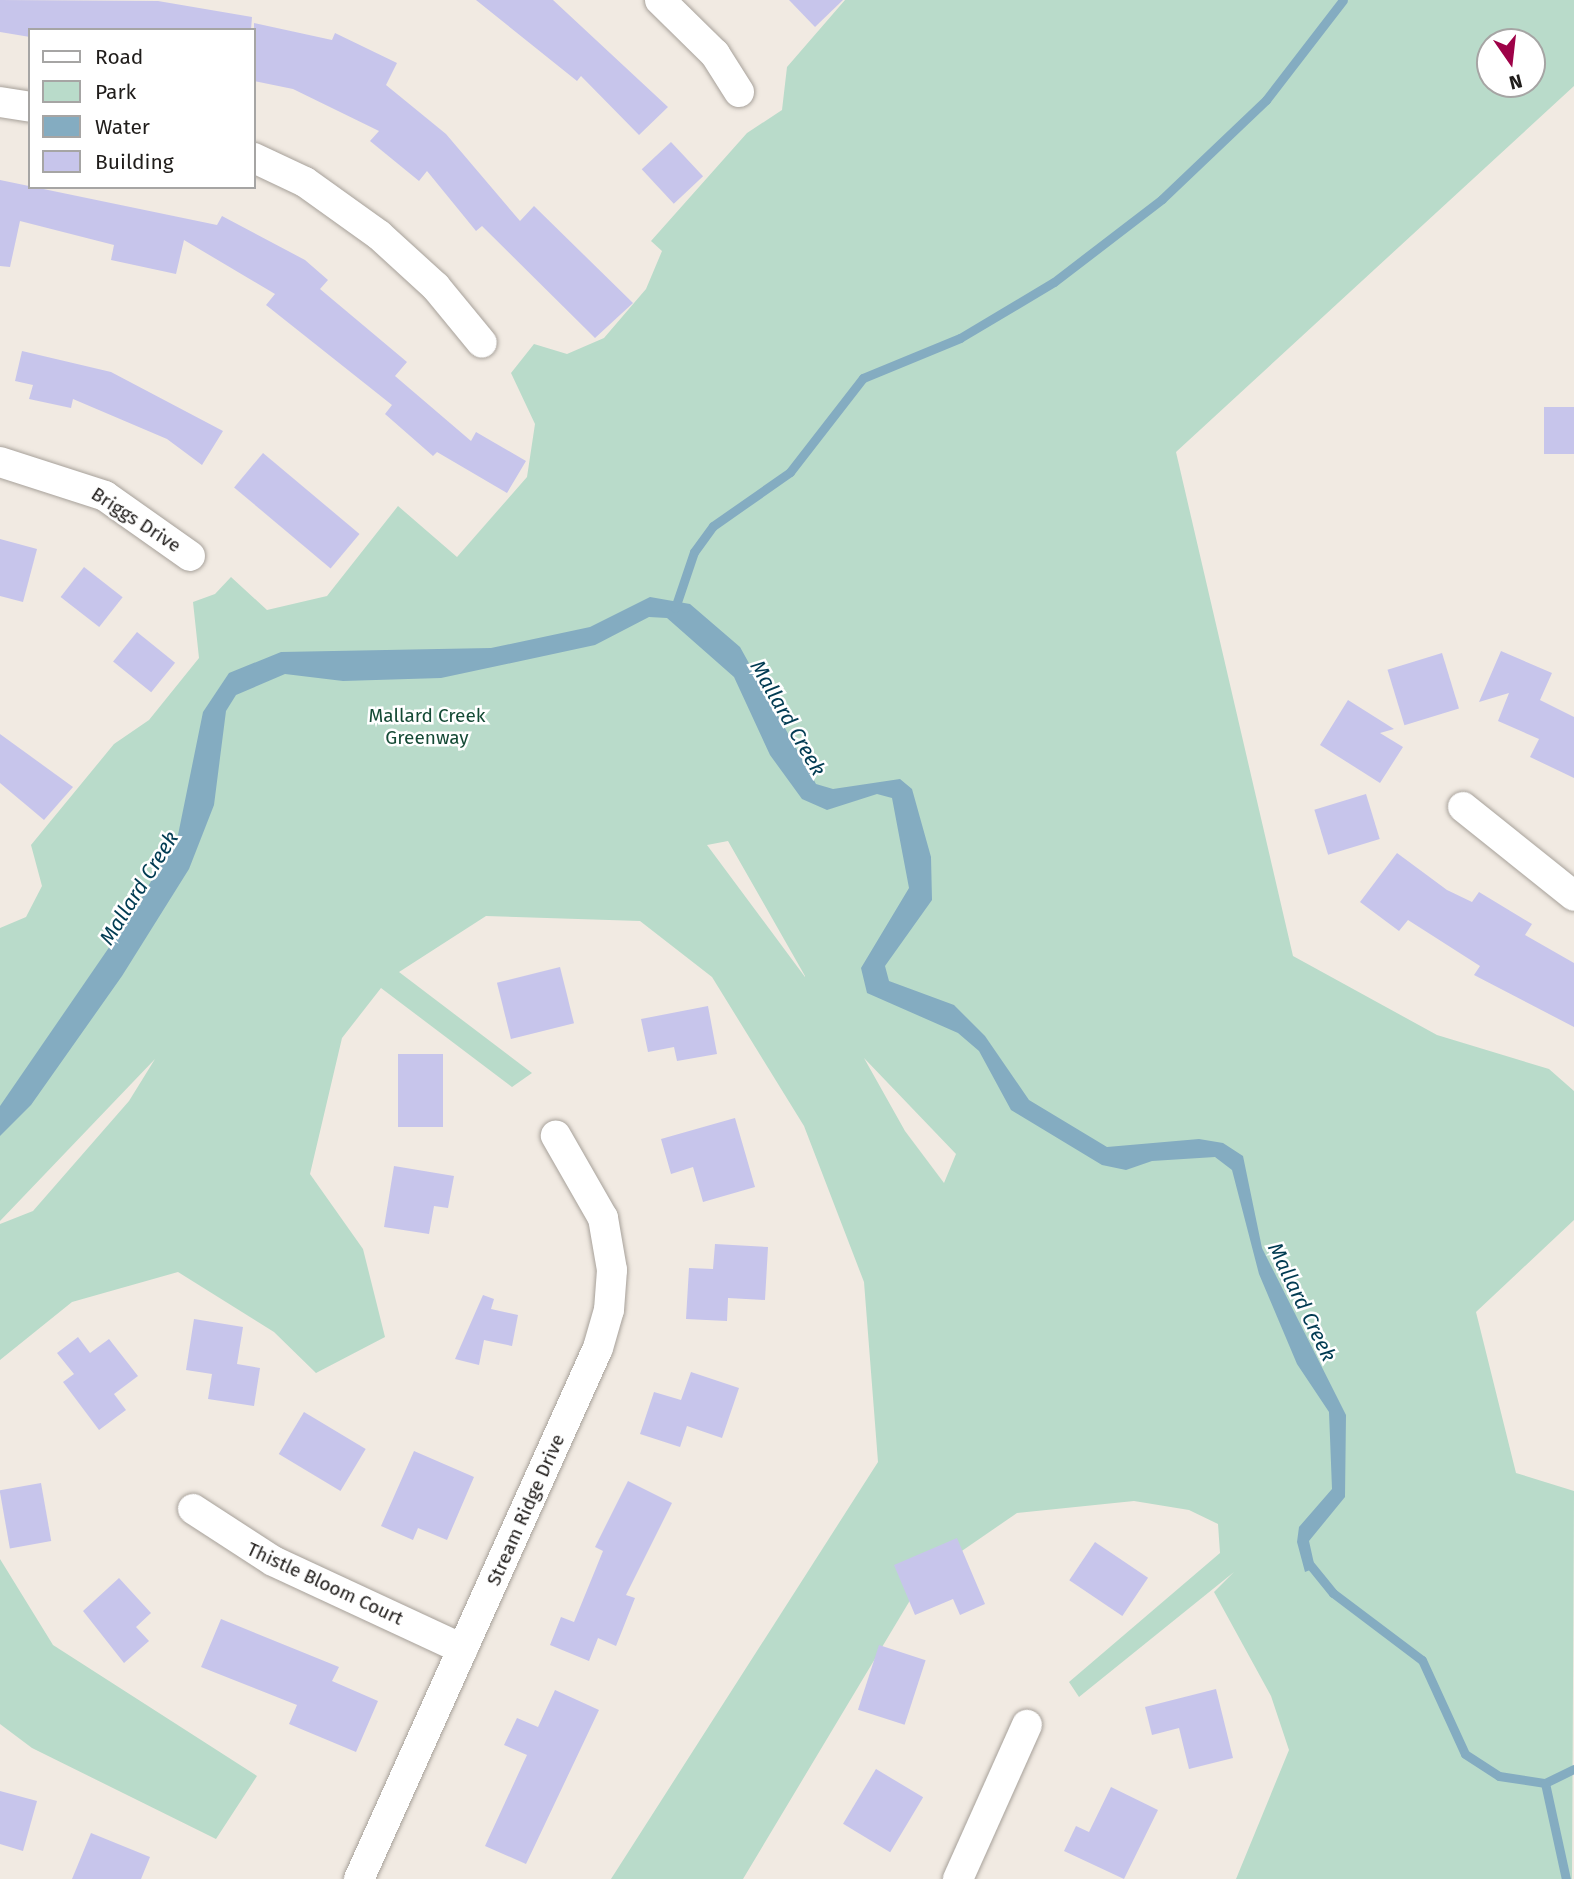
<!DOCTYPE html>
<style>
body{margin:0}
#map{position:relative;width:1574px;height:1879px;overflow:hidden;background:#f1eae2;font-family:"Fira Sans",sans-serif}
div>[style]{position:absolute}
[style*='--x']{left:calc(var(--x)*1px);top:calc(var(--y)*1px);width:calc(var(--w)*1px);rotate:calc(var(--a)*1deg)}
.green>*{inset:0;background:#b9dbca}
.water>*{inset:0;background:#84acc1}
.stream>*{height:9px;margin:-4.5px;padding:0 4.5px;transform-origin:4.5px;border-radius:4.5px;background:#84acc1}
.building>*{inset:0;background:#c7c5eb;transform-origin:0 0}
.roads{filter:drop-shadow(0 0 2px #a7a19a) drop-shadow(0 0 2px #a7a19a)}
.minor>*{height:30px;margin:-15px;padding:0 15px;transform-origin:15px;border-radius:15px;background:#fff}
span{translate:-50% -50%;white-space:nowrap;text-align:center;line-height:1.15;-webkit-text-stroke:5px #fff;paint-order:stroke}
.street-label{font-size:19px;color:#201d1b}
.park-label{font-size:19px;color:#144a35}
.water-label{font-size:21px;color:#013b52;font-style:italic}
.legend{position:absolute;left:28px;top:28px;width:228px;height:161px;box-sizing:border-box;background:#fff;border:2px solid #a6a5a4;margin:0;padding:9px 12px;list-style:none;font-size:21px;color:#201d1b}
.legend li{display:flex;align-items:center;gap:14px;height:35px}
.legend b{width:35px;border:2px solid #a6a5a4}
.north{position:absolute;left:1476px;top:28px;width:70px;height:70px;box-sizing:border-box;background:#fff;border:2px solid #a6a5a4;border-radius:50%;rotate:166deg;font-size:19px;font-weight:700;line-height:28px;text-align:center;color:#201d1b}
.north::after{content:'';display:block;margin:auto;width:24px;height:32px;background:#9e0248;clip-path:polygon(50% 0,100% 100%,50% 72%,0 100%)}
</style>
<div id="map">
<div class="green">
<div style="clip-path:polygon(evenodd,845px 0,1574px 0,1574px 86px,1176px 452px,1293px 956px,1437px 1035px,1549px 1069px,1574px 1091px,1574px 1220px,1476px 1312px,1516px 1473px,1574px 1491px,1572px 1879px,1236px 1879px,1289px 1750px,1271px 1696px,1214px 1592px,1234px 1572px,1079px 1697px,1069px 1682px,1220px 1553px,1218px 1524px,1189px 1510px,1134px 1501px,1017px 1513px,924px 1577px,743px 1879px,611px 1879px,878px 1462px,864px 1282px,804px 1126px,712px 977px,640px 921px,486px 916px,399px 972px,532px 1073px,512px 1087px,381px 988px,342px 1038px,310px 1174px,363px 1249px,385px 1337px,316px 1373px,274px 1332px,178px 1272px,72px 1302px,0 1360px,0 1224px,33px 1211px,129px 1101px,155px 1059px,0 1221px,0 928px,26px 917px,42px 886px,31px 845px,114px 744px,149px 720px,199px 658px,193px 602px,215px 594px,231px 577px,267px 610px,327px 596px,398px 506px,457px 557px,527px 477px,535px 424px,511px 373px,534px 344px,567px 354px,604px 338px,646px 289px,662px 251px,651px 241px,747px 133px,782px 110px,787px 67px,845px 0,1490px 42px,1532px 42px,1532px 84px,1490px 84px,1490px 42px,845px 0,728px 841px,805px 976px,805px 977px,707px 845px,728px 841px,845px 0,864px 1058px,956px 1154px,944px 1183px,905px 1131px,864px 1058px)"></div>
<div style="clip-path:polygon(0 1559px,53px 1645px,257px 1776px,216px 1839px,32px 1748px,0 1724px)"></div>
</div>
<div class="water">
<div style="clip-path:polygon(650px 597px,690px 604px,740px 647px,816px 784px,833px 789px,900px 779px,912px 789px,931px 857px,932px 900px,885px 966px,889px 981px,954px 1005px,985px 1036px,1029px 1100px,1107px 1147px,1199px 1139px,1223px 1143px,1243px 1156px,1262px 1248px,1346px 1415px,1345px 1497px,1309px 1541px,1315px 1568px,1305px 1572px,1297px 1542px,1299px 1527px,1332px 1489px,1329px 1412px,1297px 1364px,1259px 1274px,1232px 1170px,1215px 1157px,1152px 1161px,1126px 1170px,1102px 1165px,1011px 1110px,979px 1051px,958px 1033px,867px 993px,861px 968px,909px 888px,892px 798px,877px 794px,827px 810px,802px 799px,770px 755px,734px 677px,667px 618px,649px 617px,595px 645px,441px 678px,343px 681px,285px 674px,236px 695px,226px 711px,214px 805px,189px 869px,122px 976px,31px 1105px,0 1136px,0 1106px,132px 914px,178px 835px,203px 712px,229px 673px,281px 652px,491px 648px,590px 627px)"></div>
</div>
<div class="stream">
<div style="--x:675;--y:608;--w:59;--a:-71.3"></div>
<div style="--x:694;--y:552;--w:32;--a:-54"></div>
<div style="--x:713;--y:526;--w:94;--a:-35"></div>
<div style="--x:790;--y:472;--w:119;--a:-52.2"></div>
<div style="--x:863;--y:378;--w:105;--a:-22.4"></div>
<div style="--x:960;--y:338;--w:109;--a:-30.8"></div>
<div style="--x:1054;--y:282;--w:136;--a:-37.5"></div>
<div style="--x:1162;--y:199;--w:144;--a:-43.6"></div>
<div style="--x:1266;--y:100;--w:126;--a:-52.4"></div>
<div style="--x:1307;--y:1561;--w:41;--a:50.9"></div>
<div style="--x:1333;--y:1593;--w:111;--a:37"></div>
<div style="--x:1422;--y:1660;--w:103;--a:65.4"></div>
<div style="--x:1465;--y:1754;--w:40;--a:32.9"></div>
<div style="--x:1499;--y:1776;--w:47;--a:8.7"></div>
<div style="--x:1545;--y:1783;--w:32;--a:-26"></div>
<div style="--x:1545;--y:1783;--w:98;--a:77.7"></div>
</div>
<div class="building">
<div style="clip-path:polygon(0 0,158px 1px,252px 17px,251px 30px,30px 30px,30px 37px,0 32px)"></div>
<div style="clip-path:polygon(476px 0,553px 0,668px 107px,639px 135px,581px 76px,577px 81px)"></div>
<div style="clip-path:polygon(789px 0,843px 0,815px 27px)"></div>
<div style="clip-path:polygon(254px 23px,332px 40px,335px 33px,397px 63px,386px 85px,446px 134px,520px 221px,534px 206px,633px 303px,595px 338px,482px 226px,476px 231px,427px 171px,419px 181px,370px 141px,379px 131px,293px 89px,254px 81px)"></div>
<div style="left:671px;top:142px;width:47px;height:40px;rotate:47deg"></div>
<div style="clip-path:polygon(0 180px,217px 225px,222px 216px,305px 260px,328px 280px,320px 289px,407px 362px,395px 376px,471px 441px,476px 432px,526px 461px,507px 493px,437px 452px,433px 456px,385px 414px,392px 405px,266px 305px,275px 294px,184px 240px,176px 274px,111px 260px,114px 245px,20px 221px,10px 267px,0 266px)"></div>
<div style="clip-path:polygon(22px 351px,111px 372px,223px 431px,202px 465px,167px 439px,73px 399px,71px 408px,29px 399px,33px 385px,15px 381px)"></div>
<div style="left:1544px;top:407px;width:30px;height:47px"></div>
<div style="left:263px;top:453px;width:126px;height:45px;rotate:40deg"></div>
<div style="clip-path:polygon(0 539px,37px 549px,23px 602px,0 596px)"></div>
<div style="left:84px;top:567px;width:49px;height:38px;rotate:38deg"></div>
<div style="left:137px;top:632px;width:49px;height:38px;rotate:39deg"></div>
<div style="clip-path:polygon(1501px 651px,1552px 673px,1540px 700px,1574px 717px,1574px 778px,1530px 757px,1539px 739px,1498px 721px,1509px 693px,1479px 702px)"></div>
<div style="left:1442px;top:653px;width:58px;height:57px;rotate:73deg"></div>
<div style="clip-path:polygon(1348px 700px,1394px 729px,1380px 733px,1403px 747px,1380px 783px,1320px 745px)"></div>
<div style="clip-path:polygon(0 734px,73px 787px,44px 820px,0 783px)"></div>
<div style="left:1366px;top:794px;width:47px;height:54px;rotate:73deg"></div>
<div style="clip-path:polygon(1397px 853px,1447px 890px,1472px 902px,1479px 892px,1532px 924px,1525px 935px,1574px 963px,1574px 1027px,1474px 975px,1480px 966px,1408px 920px,1399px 931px,1360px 902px)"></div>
<div style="left:560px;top:967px;width:58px;height:65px;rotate:76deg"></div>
<div style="clip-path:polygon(708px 1006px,717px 1054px,677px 1061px,674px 1047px,648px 1052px,641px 1019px)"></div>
<div style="left:398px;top:1054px;width:45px;height:73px"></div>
<div style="clip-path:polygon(735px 1118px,755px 1187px,703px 1202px,693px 1167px,671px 1174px,661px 1139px)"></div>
<div style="clip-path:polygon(394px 1166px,454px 1176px,448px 1208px,434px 1206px,429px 1234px,384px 1227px)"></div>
<div style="clip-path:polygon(715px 1244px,768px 1247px,765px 1300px,728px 1298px,727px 1321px,686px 1319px,689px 1268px,713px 1269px)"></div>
<div style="clip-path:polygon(483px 1295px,494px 1299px,491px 1309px,518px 1315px,512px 1346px,484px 1340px,479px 1365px,455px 1359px)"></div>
<div style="clip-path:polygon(194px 1319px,243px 1327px,237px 1364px,260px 1368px,254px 1406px,208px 1399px,212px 1374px,186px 1370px)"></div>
<div style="clip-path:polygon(78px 1337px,90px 1353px,109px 1339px,138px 1376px,114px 1394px,126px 1410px,99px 1430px,63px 1382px,74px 1374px,57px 1353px)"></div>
<div style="clip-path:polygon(691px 1372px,739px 1388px,722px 1438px,687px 1426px,680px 1447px,640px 1434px,654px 1392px,681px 1400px)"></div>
<div style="left:304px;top:1412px;width:72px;height:49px;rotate:31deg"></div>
<div style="clip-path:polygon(414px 1451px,474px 1477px,447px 1540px,418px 1528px,413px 1540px,381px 1526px)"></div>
<div style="clip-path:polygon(628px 1481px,672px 1503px,626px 1595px,635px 1598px,616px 1646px,598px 1638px,589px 1661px,550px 1645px,561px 1617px,574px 1622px,603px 1551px,595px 1547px)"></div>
<div style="left:41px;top:1483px;width:59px;height:42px;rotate:80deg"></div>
<div style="clip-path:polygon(957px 1538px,985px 1604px,960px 1615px,953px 1599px,915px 1615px,894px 1565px)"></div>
<div style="left:1095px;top:1542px;width:64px;height:46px;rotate:34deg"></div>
<div style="clip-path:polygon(119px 1578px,151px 1613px,136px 1627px,149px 1641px,124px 1663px,83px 1611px)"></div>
<div style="clip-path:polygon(221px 1619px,339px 1667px,332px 1681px,378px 1701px,356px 1752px,289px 1724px,297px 1705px,201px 1667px)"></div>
<div style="left:879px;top:1645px;width:49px;height:68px;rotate:18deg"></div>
<div style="clip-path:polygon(1216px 1689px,1233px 1758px,1189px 1769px,1179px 1728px,1152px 1735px,1145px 1707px)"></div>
<div style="clip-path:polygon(555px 1690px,599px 1710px,526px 1864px,485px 1846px,527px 1755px,504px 1745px,517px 1718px,538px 1727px)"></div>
<div style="left:876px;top:1769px;width:55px;height:64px;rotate:31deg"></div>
<div style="clip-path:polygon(1111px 1787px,1158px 1810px,1124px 1879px,1064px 1851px,1076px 1826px,1089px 1832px)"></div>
<div style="clip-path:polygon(0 1791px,37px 1801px,23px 1851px,0 1844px)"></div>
<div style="clip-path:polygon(91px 1833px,150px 1857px,141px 1879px,72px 1879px)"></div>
</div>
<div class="roads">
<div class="minor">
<div style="--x:660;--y:0;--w:77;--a:44.5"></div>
<div style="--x:715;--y:54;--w:45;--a:57.7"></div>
<div style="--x:0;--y:102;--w:30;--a:9"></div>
<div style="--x:254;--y:158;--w:56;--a:25.2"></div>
<div style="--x:305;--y:182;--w:91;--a:35.6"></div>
<div style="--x:379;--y:235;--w:77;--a:42.4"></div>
<div style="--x:436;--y:287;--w:72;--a:50.6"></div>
<div style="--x:0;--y:462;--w:110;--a:17.9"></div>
<div style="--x:105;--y:496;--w:104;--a:35.2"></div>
<div style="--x:1463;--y:807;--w:142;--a:38.7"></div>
<div style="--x:193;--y:1509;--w:95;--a:33"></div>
<div style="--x:273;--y:1561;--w:209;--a:24.9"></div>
<div style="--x:359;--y:1879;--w:582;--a:-65.77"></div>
<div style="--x:598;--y:1348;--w:40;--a:-74"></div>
<div style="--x:609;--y:1310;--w:40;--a:-85.7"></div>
<div style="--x:612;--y:1270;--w:53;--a:-99.8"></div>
<div style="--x:603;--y:1218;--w:95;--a:-119.8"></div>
<div style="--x:958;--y:1879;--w:169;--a:-65.9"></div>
</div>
</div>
<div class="street-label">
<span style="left:136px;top:520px;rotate:33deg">Briggs Drive</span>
<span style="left:526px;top:1510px;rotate:-66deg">Stream Ridge Drive</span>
<span style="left:325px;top:1584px;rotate:25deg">Thistle Bloom Court</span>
</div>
<div class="park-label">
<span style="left:427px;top:727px">Mallard Creek<br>Greenway</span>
</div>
<div class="water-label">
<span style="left:788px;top:718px;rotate:60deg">Mallard Creek</span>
<span style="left:139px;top:888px;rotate:-58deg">Mallard Creek</span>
<span style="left:1302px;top:1302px;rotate:64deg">Mallard Creek</span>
</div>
<ul class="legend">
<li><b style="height:9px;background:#fff"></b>Road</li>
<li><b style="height:19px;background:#b9dbca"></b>Park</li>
<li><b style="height:19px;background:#84acc1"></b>Water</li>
<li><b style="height:19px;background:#c7c5eb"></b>Building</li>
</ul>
<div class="north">N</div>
</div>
